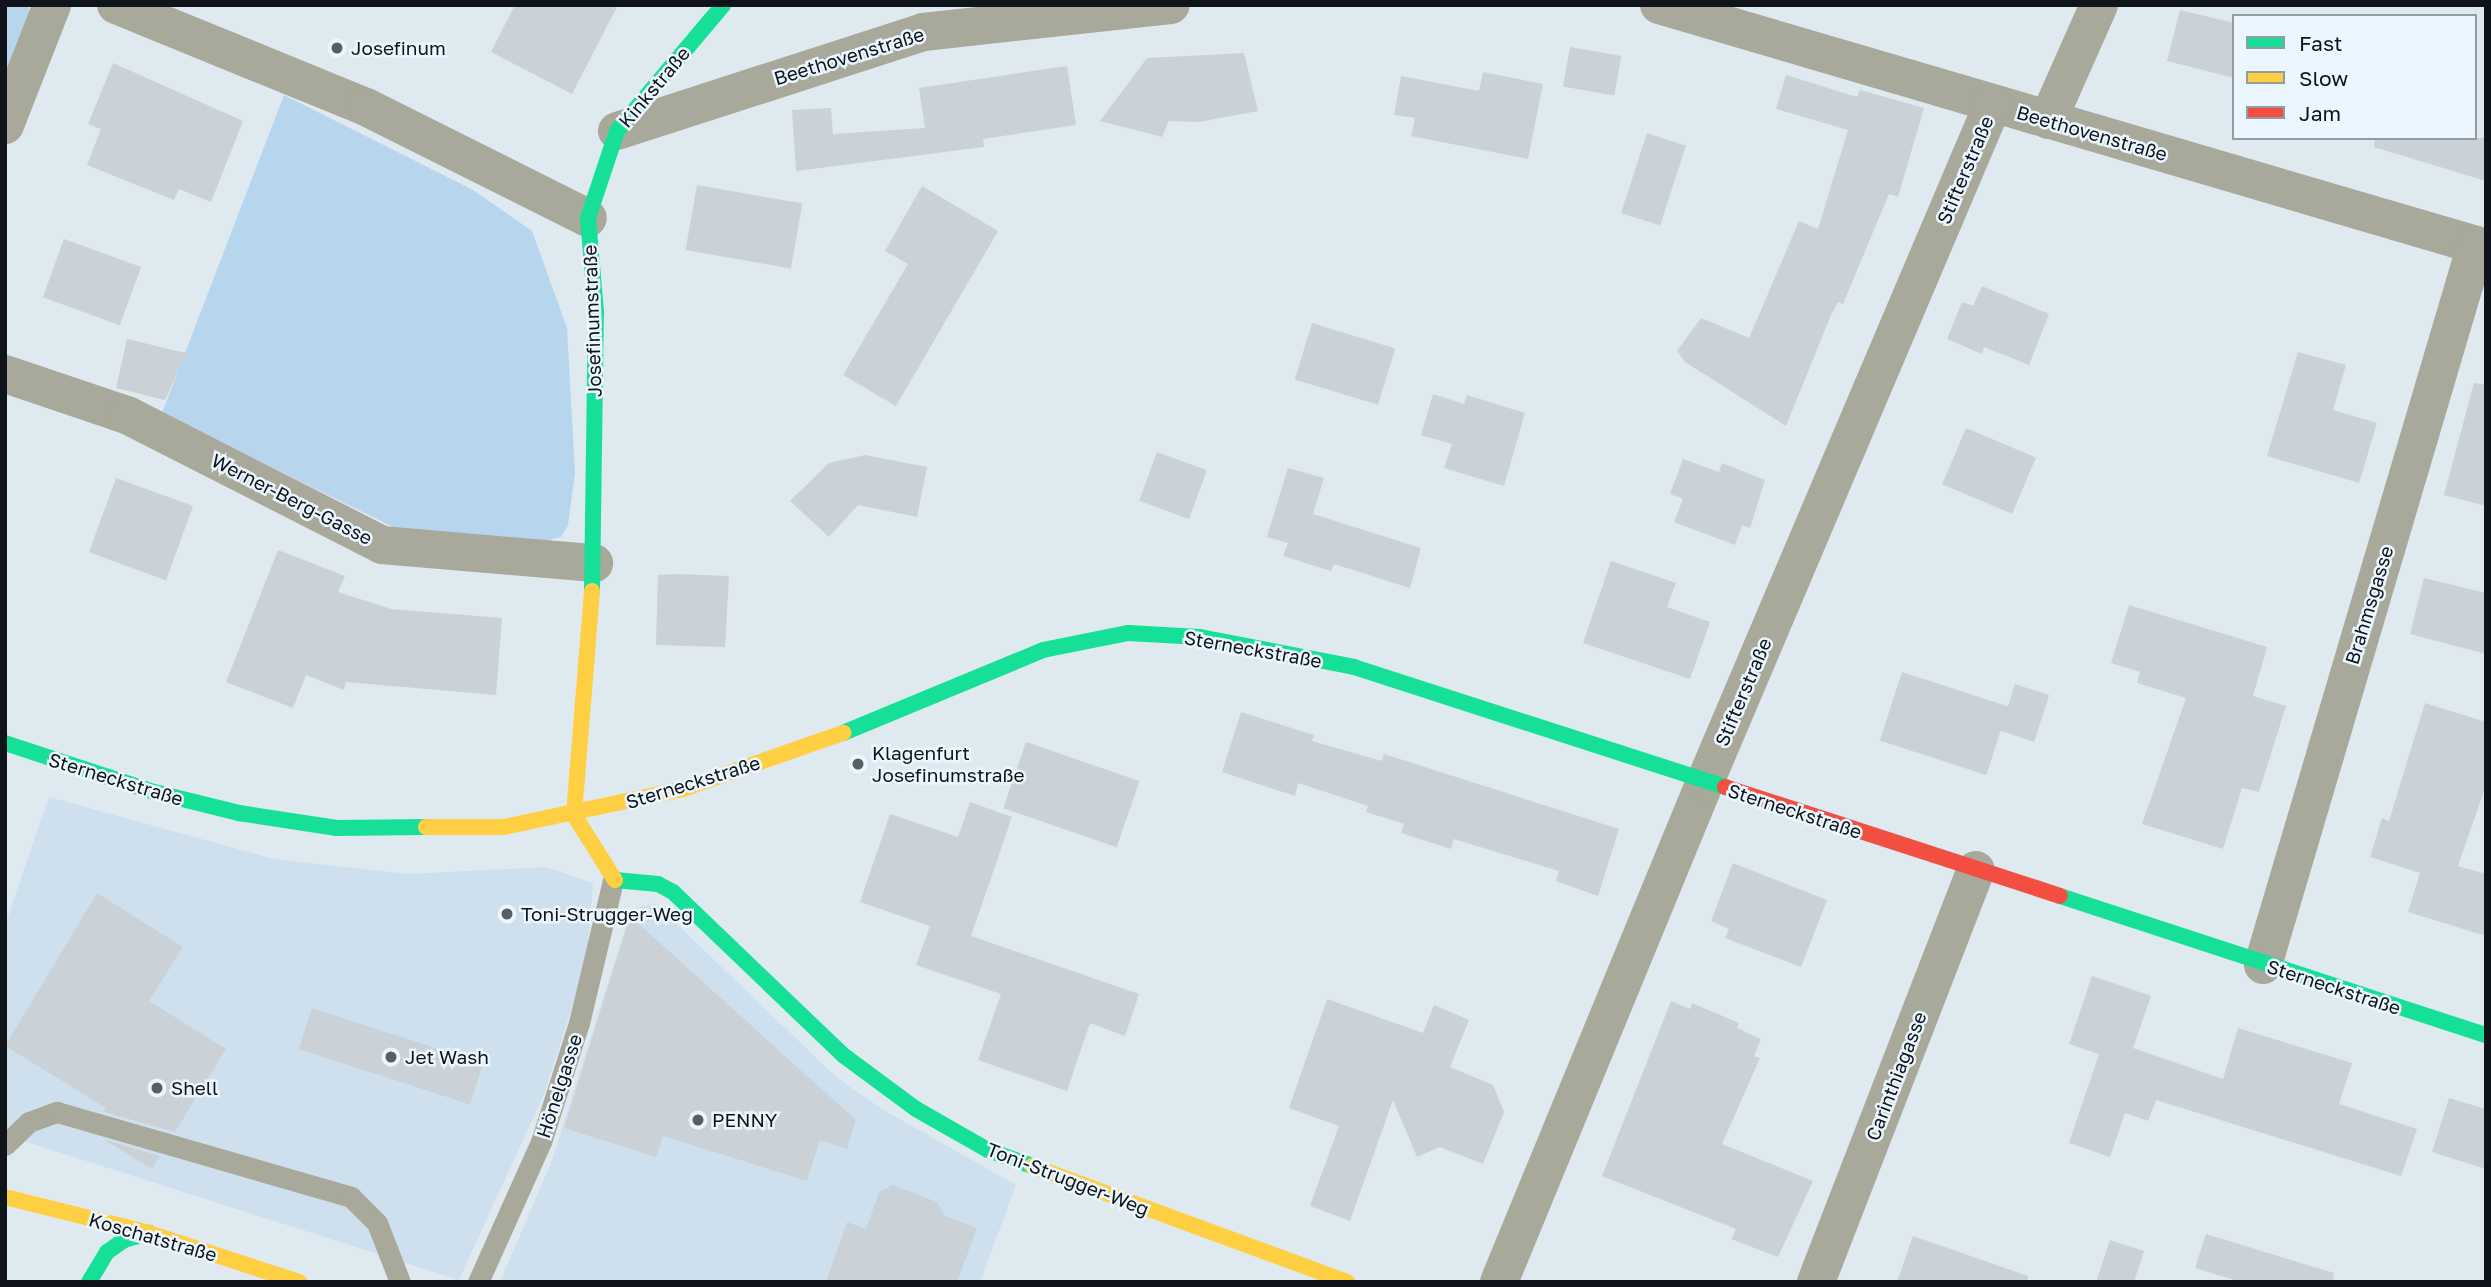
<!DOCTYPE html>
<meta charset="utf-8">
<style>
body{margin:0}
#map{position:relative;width:2491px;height:1287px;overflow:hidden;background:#dfe9f0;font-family:"Golos Text",sans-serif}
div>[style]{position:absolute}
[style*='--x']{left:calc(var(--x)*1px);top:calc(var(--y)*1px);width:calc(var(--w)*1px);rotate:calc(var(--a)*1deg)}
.built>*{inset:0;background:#cee0ee}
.green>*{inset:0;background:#b7d6ee}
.building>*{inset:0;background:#cad2d7;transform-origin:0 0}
.lane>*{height:21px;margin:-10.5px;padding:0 10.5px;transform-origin:10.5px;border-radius:10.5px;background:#a8a89b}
.street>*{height:38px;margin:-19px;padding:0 19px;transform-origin:19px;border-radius:19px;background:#a8a89b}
.fast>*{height:16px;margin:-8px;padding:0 8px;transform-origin:8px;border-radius:8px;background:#16e098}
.slow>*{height:16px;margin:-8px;padding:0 8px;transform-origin:8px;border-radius:8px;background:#ffcf43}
.jam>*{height:16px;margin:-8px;padding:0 8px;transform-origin:8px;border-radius:8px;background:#f24e42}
.dots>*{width:19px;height:19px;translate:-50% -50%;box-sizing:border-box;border:4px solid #ebf6fe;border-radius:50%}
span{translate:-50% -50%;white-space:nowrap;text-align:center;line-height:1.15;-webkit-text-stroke:5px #ebf6fe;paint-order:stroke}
.poi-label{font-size:19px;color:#0e1419}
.left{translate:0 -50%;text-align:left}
.street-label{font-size:19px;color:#0e1419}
.frame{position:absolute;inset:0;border:7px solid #0e1419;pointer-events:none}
.legend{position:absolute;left:2232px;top:14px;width:245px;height:126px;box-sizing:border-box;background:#ebf6fe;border:2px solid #939ca2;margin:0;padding:9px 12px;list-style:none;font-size:21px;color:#0e1419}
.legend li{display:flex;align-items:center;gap:14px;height:35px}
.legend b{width:35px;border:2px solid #939ca2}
</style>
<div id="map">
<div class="built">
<div style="clip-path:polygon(49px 797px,274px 859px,409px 874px,546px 867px,593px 883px,587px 961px,544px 1094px,459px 1280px,5px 1135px,5px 925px)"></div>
<div style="clip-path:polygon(655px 903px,836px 1077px,882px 1109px,1016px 1185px,980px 1282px,500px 1282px,551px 1163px,631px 910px)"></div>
</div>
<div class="green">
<div style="clip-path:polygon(5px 5px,28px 5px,30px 11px,5px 75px)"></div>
<div style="clip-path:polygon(284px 95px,473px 190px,532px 231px,567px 328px,575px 473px,568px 525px,561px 537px,545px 541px,393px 527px,162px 413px)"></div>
</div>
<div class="building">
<div style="clip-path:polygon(515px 5px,618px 5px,572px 94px,491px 52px)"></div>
<div style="clip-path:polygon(2180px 10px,2234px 23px,2234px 78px,2167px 61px)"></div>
<div style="left:1570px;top:47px;width:52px;height:40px;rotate:10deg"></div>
<div style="clip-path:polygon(1244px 53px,1258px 111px,1199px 122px,1169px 121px,1162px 137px,1100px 121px,1147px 58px)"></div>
<div style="clip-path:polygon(113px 63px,243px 121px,211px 202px,179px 189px,174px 200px,87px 165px,101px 129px,88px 124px)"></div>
<div style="clip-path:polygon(1067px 66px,1076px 125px,983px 139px,984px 147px,796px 171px,792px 110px,831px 108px,833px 134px,925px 128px,919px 88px)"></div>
<div style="clip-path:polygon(1483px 72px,1543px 84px,1528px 159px,1411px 136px,1415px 118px,1394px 115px,1401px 76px,1479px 91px)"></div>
<div style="clip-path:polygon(1786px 75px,1857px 97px,1860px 90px,1924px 108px,1898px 197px,1889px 194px,1843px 304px,1838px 302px,1831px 315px,1786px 426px,1685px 362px,1677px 351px,1701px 318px,1749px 338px,1799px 221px,1818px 229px,1848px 130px,1776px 109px)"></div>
<div style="left:1647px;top:133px;width:41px;height:84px;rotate:18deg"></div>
<div style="clip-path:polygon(2375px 138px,2486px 138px,2486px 181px,2374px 147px)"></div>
<div style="left:697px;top:185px;width:107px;height:66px;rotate:10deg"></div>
<div style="clip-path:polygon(922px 186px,998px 231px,896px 406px,843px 375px,908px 264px,885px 251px)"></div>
<div style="left:64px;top:239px;width:82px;height:62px;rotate:20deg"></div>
<div style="clip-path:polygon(1982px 286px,2049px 314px,2029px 365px,1984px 347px,1982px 354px,1947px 339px,1962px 302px,1973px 306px)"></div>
<div style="left:1312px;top:323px;width:87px;height:59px;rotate:17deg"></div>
<div style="clip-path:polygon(127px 339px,186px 353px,165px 400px,116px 388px)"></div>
<div style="clip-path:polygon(2298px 352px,2346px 365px,2333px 410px,2377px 423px,2359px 483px,2267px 456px)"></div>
<div style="clip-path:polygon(2474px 383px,2486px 385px,2486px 506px,2444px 495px)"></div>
<div style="clip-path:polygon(1433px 394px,1464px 404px,1467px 395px,1525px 413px,1504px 486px,1444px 468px,1452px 444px,1421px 435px)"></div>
<div style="left:1966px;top:428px;width:76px;height:61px;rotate:23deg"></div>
<div style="left:1157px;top:452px;width:53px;height:52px;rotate:20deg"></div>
<div style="clip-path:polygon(865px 455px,927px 467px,917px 517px,858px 505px,829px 537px,790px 501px,829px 463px)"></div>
<div style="clip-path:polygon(1683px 459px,1719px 472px,1722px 463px,1765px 480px,1750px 528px,1742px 525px,1735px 545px,1674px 522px,1683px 499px,1670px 494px)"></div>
<div style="clip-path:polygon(1288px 468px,1324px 478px,1313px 514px,1421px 548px,1410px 588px,1334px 564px,1331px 571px,1283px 556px,1288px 543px,1267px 537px)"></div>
<div style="left:116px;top:478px;width:82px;height:79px;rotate:20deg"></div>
<div style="clip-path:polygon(278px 550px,345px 576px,338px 592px,391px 609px,502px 618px,496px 695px,346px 682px,344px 690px,306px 675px,293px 708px,226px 682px)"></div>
<div style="clip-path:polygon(1611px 561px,1676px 583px,1667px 607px,1710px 622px,1690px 679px,1583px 643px)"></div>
<div style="clip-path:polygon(677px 574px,729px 576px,725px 647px,656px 645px,658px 575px)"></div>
<div style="clip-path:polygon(2424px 578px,2486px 593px,2486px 654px,2410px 634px)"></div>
<div style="clip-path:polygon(2129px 605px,2267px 647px,2253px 696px,2286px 706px,2259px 792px,2242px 788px,2223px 849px,2142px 824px,2186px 698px,2137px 683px,2140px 672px,2111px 663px)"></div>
<div style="left:1902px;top:672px;width:112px;height:72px;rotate:18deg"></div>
<div style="left:2015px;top:684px;width:36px;height:49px;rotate:18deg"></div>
<div style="clip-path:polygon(2425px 703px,2486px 722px,2486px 785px,2458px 866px,2486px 874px,2486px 936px,2408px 912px,2420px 873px,2370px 857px,2382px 818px,2389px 821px)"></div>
<div style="clip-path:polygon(1241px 712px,1314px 735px,1312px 741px,1382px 761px,1384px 754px,1619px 829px,1598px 896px,1556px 881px,1559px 871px,1454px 839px,1451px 849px,1401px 833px,1404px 824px,1366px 812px,1368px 806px,1298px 783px,1295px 796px,1222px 772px)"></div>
<div style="left:1026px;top:742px;width:120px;height:70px;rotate:19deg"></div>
<div style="clip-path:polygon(970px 802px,1012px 817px,971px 936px,1139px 994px,1125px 1036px,1090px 1023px,1067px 1091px,978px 1060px,1001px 994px,916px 965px,930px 926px,860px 902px,890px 814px,958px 837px)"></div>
<div style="clip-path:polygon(1733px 863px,1827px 900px,1801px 967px,1725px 938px,1729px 929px,1711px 921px)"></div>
<div style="clip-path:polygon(97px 893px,183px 947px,149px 1001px,226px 1049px,175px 1132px,104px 1112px,106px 1108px,5px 1046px)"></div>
<div style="clip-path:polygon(630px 916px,856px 1120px,847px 1149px,820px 1140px,807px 1181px,663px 1136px,656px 1157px,564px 1128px)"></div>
<div style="clip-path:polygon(2092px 976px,2151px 996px,2133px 1048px,2223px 1079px,2238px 1028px,2352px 1063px,2339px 1104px,2417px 1129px,2401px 1176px,2156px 1100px,2148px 1121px,2125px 1113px,2110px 1157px,2069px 1143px,2099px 1054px,2069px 1044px)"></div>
<div style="clip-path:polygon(1327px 999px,1423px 1033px,1434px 1005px,1469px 1020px,1450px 1067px,1493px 1085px,1504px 1112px,1483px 1164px,1440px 1147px,1417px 1157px,1393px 1100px,1350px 1221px,1310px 1206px,1339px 1126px,1289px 1108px)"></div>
<div style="clip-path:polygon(1671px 1001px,1690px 1009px,1692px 1003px,1739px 1023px,1737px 1028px,1761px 1039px,1754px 1056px,1760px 1058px,1722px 1144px,1813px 1181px,1778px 1257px,1731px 1239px,1736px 1229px,1602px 1176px)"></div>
<div style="left:312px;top:1008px;width:180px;height:43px;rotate:18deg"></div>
<div style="clip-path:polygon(2449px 1098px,2486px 1109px,2486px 1169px,2432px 1152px)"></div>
<div style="clip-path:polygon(103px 1139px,160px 1156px,152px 1169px)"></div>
<div style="clip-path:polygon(893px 1185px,937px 1202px,945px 1216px,977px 1228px,957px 1282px,826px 1282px,847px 1222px,866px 1229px,879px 1192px)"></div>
<div style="clip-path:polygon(2206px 1234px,2334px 1273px,2333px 1282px,2241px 1282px,2195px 1268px)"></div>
<div style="clip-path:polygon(1913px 1236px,2028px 1276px,2027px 1282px,1897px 1282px)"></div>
<div style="clip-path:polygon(2110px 1240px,2144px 1251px,2134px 1282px,2096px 1282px)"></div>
</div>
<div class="lane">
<div style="--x:5;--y:1145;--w:33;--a:-44"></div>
<div style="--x:29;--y:1122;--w:30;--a:-20"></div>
<div style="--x:57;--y:1112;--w:306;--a:16.1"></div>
<div style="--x:351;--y:1197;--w:37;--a:45"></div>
<div style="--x:377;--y:1223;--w:63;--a:68.7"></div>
<div style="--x:478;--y:1282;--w:154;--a:-65.8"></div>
<div style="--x:541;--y:1142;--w:125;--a:-72.3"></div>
<div style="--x:579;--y:1023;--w:147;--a:-76.6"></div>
</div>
<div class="street">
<div style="--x:116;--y:5;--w:270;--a:22.2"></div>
<div style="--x:366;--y:107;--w:248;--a:26.6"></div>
<div style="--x:1659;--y:5;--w:862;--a:16.37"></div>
<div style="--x:2048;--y:120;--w:126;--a:-66.1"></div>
<div style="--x:5;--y:125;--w:129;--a:-68.6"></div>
<div style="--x:617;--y:131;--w:322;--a:-17.9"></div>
<div style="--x:923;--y:32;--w:249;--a:-6.2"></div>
<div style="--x:5;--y:374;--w:129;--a:18.6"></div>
<div style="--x:127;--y:415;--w:286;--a:27"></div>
<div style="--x:382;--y:545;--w:213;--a:4.9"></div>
<div style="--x:2263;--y:965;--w:751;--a:-73.52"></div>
<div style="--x:1499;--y:1282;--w:541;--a:-67.61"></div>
<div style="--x:1705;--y:782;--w:737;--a:-66.99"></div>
<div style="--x:1816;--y:1282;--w:442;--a:-68.8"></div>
</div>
<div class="fast">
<div style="--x:592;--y:591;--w:279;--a:-89.2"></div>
<div style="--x:596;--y:312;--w:94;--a:-94.9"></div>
<div style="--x:588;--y:218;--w:92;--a:-71.6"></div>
<div style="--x:617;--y:131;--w:165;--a:-49.9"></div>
<div style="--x:843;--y:733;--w:217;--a:-22.5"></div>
<div style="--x:1043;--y:650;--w:87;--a:-11.3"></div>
<div style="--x:1128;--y:633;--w:72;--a:3.2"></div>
<div style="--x:1200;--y:637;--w:157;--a:11"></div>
<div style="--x:1354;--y:667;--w:390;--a:17.9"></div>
<div style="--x:5;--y:743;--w:157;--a:18.2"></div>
<div style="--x:154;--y:792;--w:88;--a:13.9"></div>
<div style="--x:239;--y:813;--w:99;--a:8.7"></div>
<div style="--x:337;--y:828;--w:89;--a:-0.6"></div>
<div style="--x:615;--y:880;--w:43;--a:5.3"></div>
<div style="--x:658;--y:884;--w:17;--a:28"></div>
<div style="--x:673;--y:892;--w:236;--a:43.8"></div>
<div style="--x:843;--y:1055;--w:91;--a:36.5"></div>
<div style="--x:916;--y:1109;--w:83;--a:29.7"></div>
<div style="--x:988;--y:1150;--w:47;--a:20"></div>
<div style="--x:2060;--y:896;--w:448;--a:18.1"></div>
<div style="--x:89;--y:1282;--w:35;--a:-59"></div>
<div style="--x:107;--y:1252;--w:21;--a:-35"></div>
<div style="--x:124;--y:1240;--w:26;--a:-16"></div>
</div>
<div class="slow">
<div style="--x:592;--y:591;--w:225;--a:94.6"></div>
<div style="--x:574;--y:815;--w:77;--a:57.8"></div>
<div style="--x:426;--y:827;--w:78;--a:0"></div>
<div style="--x:504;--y:827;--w:183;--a:-12"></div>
<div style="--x:683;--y:789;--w:170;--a:-19.3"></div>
<div style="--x:1032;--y:1166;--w:336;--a:20.2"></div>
<div style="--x:5;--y:1197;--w:148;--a:14"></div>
<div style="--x:149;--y:1233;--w:158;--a:18.1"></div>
</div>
<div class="jam">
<div style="--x:1725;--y:787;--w:352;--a:18"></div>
</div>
<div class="dots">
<div style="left:337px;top:48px;background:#575f64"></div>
<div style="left:858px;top:764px;background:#575f64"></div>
<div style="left:507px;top:914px;background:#575f64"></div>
<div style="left:391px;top:1057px;background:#575f64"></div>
<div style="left:157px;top:1088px;background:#575f64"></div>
<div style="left:698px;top:1120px;background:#575f64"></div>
</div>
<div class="poi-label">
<span class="left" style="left:351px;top:48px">Josefinum</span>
<span class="left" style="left:872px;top:764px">Klagenfurt<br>Josefinumstraße</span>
<span class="left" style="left:521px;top:914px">Toni-Strugger-Weg</span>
<span class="left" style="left:405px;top:1057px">Jet Wash</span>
<span class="left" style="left:171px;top:1088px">Shell</span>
<span class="left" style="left:712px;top:1120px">PENNY</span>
</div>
<div class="street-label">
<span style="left:849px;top:56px;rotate:-17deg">Beethovenstraße</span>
<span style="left:654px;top:87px;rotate:-50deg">Kinkstraße</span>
<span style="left:2092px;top:133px;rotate:16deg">Beethovenstraße</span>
<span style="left:1965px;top:170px;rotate:-67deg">Stifterstraße</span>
<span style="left:592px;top:321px;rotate:-92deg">Josefinumstraße</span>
<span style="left:292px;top:499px;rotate:27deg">Werner-Berg-Gasse</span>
<span style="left:2369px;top:605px;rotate:-73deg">Brahmsgasse</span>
<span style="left:1253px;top:649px;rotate:10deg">Sterneckstraße</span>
<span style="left:1743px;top:692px;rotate:-67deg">Stifterstraße</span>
<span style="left:116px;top:779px;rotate:17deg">Sterneckstraße</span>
<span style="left:693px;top:782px;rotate:-17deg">Sterneckstraße</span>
<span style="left:1795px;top:811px;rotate:18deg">Sterneckstraße</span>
<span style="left:2334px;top:987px;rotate:18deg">Sterneckstraße</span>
<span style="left:1896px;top:1076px;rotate:-69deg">Carinthiagasse</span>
<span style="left:559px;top:1086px;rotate:-72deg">Hönelgasse</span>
<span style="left:1068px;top:1179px;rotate:21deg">Toni-Strugger-Weg</span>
<span style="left:153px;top:1237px;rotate:16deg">Koschatstraße</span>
</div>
<div class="frame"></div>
<ul class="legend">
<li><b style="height:9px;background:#16e098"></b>Fast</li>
<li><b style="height:9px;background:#ffcf43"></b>Slow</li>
<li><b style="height:9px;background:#f24e42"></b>Jam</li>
</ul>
</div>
